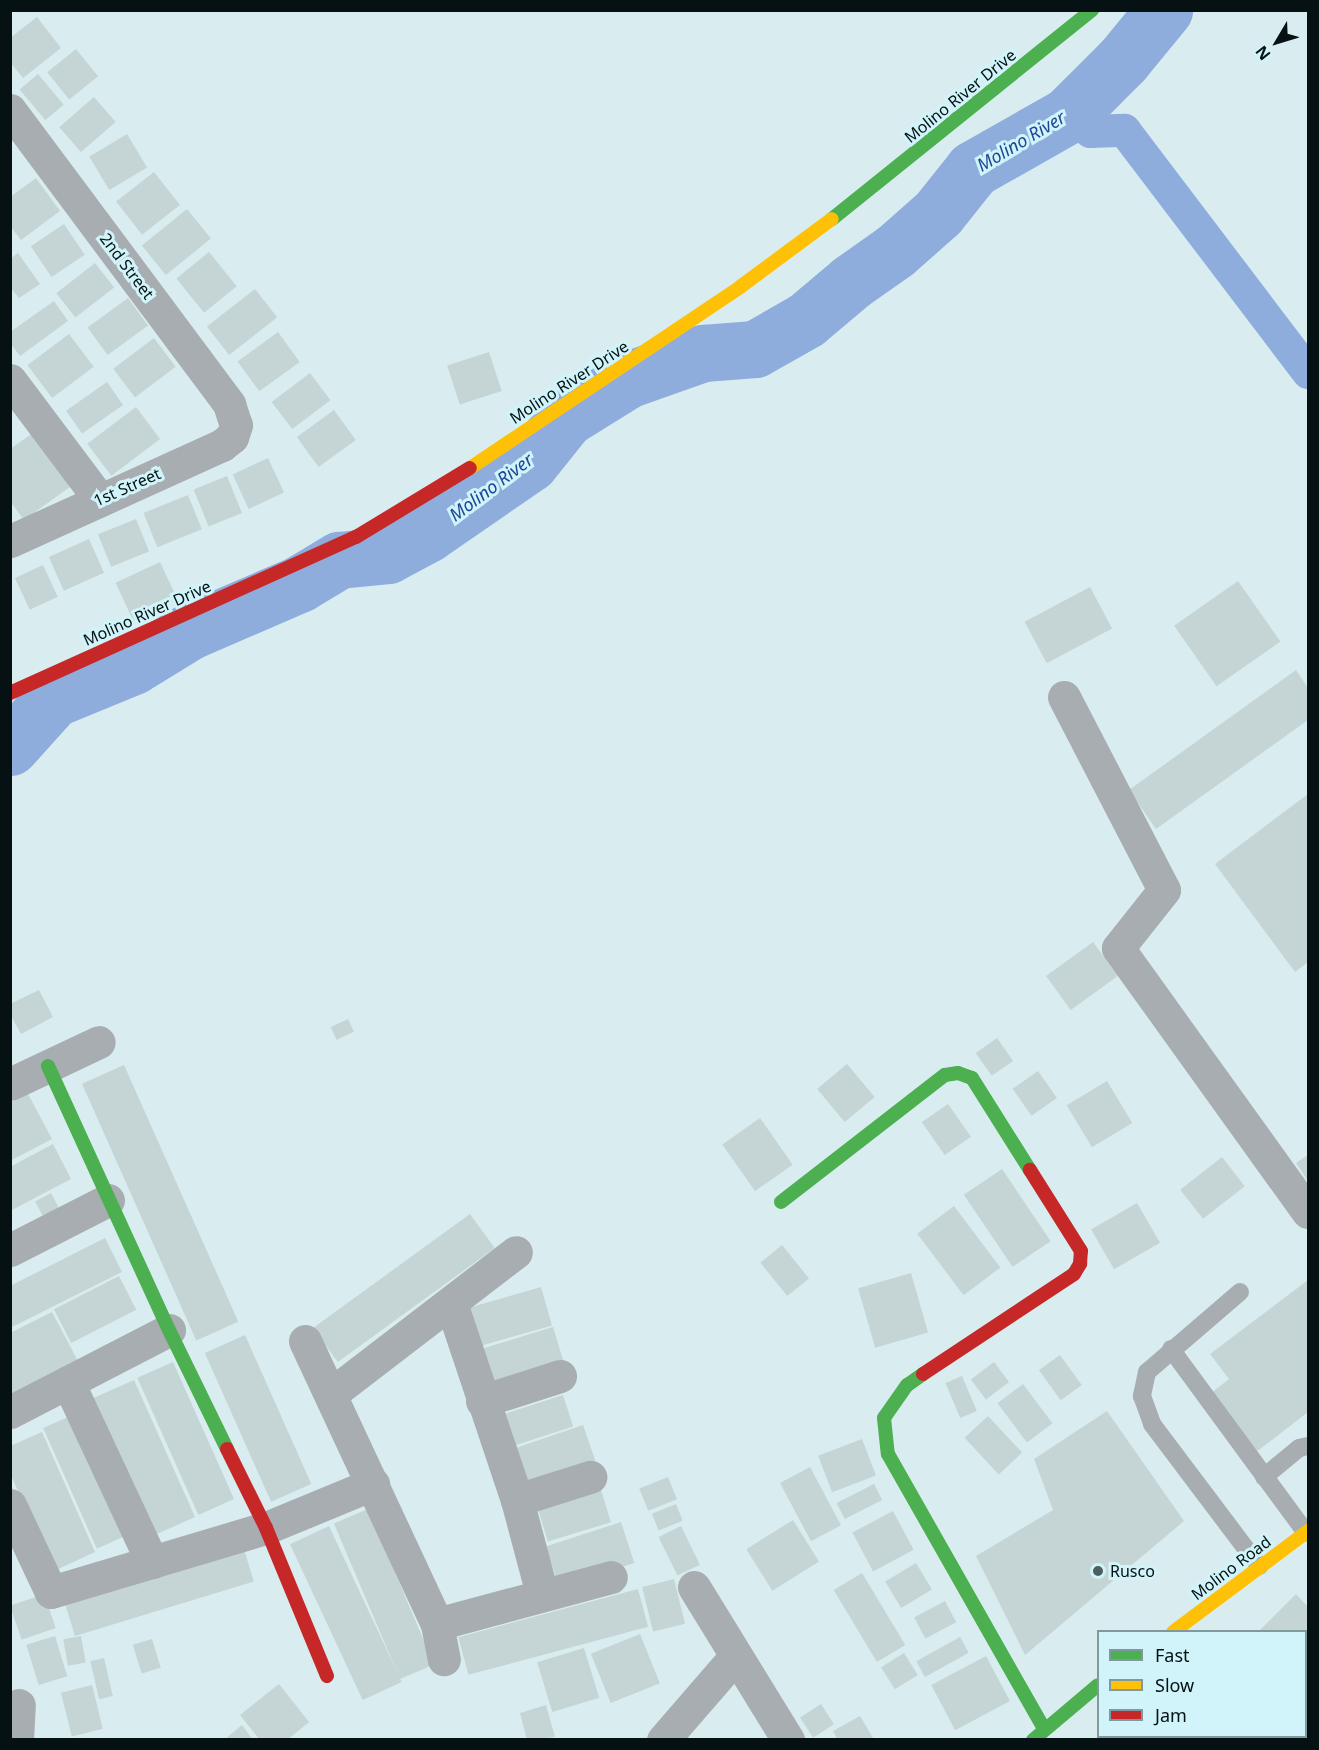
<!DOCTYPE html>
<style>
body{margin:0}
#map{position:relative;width:1319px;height:1750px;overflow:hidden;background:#d9edf0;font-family:"Noto Sans",sans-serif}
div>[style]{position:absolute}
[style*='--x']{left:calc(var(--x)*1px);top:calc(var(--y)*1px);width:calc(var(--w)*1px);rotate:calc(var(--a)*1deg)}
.canal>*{height:33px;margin:-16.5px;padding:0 16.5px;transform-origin:16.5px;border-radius:16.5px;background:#8eaddd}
.river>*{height:57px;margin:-28.5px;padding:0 28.5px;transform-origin:28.5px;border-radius:28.5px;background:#8eaddd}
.building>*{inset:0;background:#c5d4d4;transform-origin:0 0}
.lane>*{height:18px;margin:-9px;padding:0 9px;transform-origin:9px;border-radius:9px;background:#a7adb0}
.street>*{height:33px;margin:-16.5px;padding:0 16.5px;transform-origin:16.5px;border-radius:16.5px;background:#a7adb0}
.fast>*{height:14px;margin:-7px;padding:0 7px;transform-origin:7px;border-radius:7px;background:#4caf50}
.slow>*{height:14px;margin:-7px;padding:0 7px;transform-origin:7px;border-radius:7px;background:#ffc107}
.jam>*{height:14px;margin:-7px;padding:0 7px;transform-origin:7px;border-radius:7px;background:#c62828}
.dots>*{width:16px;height:16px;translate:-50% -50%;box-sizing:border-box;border:3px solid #d0f4f9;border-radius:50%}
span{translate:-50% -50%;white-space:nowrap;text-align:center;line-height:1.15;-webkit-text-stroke:6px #d0f4f9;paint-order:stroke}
.street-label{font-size:16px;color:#051112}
.poi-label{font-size:16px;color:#051112}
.left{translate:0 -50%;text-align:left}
.water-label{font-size:18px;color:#1e4696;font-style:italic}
.frame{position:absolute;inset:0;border:12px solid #051112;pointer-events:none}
.legend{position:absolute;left:1097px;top:1630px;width:210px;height:108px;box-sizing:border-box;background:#d0f4f9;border:2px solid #7f999d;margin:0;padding:8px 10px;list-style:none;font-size:18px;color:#051112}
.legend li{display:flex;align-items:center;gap:12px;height:30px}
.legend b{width:30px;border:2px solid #7f999d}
.north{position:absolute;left:1247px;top:12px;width:60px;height:60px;-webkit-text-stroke:4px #d0f4f9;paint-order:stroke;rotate:232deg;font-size:16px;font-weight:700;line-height:24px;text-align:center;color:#051112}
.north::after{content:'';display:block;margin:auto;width:21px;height:27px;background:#051112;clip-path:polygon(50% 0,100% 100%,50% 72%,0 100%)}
</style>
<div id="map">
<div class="canal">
<div style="--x:1068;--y:115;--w:27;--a:36"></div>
<div style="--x:1090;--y:131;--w:34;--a:-2"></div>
<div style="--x:1124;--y:130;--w:304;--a:52.8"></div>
</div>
<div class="river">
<div style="--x:10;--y:747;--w:64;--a:-48.1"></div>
<div style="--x:53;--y:699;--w:87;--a:-22.4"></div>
<div style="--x:133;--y:666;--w:67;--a:-31.6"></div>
<div style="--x:190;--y:631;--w:119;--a:-23.3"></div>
<div style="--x:299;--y:584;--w:47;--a:-31"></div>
<div style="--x:339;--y:560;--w:49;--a:-5.8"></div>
<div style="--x:388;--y:555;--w:44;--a:-28.3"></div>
<div style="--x:427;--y:534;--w:125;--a:-34.6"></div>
<div style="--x:530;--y:463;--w:58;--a:-51.3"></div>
<div style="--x:566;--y:418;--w:72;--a:-31.9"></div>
<div style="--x:627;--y:380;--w:81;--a:-19.6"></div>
<div style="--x:703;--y:353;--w:52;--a:-4.4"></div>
<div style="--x:755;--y:349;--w:59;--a:-29.6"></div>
<div style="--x:806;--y:320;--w:59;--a:-40.2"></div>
<div style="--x:851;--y:282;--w:54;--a:-35.2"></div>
<div style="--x:895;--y:251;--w:57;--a:-41.5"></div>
<div style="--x:938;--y:213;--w:56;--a:-51.5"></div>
<div style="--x:973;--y:169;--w:109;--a:-29.6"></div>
<div style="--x:1068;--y:115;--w:78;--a:-45"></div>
<div style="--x:1123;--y:60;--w:65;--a:-50.6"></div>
</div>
<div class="building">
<div style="clip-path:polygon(37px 17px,61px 48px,23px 78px,10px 62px,10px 38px)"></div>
<div style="left:76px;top:49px;width:35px;height:37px;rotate:51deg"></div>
<div style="left:38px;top:74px;width:40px;height:24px;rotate:50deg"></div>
<div style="left:94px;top:97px;width:33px;height:46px;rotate:49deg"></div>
<div style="left:127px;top:134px;width:39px;height:44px;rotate:59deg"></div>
<div style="left:154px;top:172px;width:42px;height:48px;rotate:52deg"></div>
<div style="clip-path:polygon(36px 178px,60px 211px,21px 240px,10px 226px,10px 197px)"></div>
<div style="left:187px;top:209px;width:38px;height:58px;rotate:51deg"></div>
<div style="left:64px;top:224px;width:37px;height:40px;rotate:56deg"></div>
<div style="left:209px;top:252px;width:44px;height:42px;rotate:51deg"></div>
<div style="clip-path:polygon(18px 253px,40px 284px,19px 298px,10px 287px,10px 259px)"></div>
<div style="left:95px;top:263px;width:31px;height:49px;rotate:52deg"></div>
<div style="left:255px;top:289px;width:36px;height:61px;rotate:52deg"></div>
<div style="left:128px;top:298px;width:34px;height:50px;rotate:54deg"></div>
<div style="clip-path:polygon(54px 301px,68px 321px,20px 356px,10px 343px,10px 332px)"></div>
<div style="left:278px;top:332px;width:37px;height:50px;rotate:54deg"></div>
<div style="left:69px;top:334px;width:41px;height:52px;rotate:53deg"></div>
<div style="left:154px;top:338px;width:36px;height:51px;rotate:53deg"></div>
<div style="left:489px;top:352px;width:41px;height:44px;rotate:72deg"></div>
<div style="left:310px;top:373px;width:34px;height:48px;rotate:53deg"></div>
<div style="left:107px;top:382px;width:28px;height:50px;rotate:55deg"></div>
<div style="left:136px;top:407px;width:40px;height:61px;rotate:53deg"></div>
<div style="left:334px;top:410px;width:37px;height:46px;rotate:54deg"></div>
<div style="clip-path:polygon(33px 433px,70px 487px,24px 520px,10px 501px,10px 449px)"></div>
<div style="left:268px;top:458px;width:38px;height:39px;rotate:65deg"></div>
<div style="left:227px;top:476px;width:40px;height:36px;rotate:68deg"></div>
<div style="left:188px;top:495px;width:37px;height:48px;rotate:68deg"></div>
<div style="left:136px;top:519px;width:35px;height:41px;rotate:68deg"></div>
<div style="left:89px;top:539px;width:37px;height:44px;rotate:66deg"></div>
<div style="left:160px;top:562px;width:43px;height:49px;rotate:65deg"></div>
<div style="left:43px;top:565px;width:35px;height:31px;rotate:65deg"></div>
<div style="left:1238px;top:581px;width:74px;height:78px;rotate:55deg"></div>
<div style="left:1090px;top:587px;width:47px;height:74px;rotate:62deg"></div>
<div style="clip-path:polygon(1296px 670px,1308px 688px,1308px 720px,1156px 829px,1129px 790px)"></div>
<div style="clip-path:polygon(1308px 794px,1308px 962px,1295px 972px,1215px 864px)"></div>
<div style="left:1093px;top:942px;width:42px;height:58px;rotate:54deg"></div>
<div style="clip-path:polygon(39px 990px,53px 1017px,21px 1034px,10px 1014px,10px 1004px)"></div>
<div style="left:348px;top:1019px;width:14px;height:19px;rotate:65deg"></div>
<div style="left:997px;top:1038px;width:28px;height:26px;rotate:55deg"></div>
<div style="left:847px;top:1064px;width:43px;height:39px;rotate:50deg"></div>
<div style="left:124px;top:1065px;width:281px;height:46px;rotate:66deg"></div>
<div style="left:1038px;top:1071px;width:33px;height:31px;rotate:55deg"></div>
<div style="left:1107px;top:1081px;width:49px;height:47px;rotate:59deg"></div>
<div style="clip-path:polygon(28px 1094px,52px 1139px,10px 1161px,10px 1103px)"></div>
<div style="left:948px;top:1104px;width:40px;height:32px;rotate:55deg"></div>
<div style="left:760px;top:1118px;width:57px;height:46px;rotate:55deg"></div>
<div style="clip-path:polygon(53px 1144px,71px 1179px,10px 1211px,10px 1167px)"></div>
<div style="clip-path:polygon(1308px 1155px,1308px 1181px,1296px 1163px)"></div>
<div style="left:1222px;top:1157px;width:37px;height:53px;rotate:52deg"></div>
<div style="left:1002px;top:1169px;width:87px;height:46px;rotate:56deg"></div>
<div style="left:51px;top:1193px;width:24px;height:18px;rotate:62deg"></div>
<div style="left:1137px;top:1203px;width:46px;height:53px;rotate:60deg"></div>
<div style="left:954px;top:1206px;width:77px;height:46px;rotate:53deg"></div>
<div style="left:470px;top:1214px;width:42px;height:194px;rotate:54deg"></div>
<div style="clip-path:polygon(105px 1238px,122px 1272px,10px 1328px,10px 1286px)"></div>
<div style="left:782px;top:1245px;width:43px;height:28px;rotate:51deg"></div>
<div style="left:911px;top:1273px;width:62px;height:55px;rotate:74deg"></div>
<div style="left:119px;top:1276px;width:38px;height:73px;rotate:63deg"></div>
<div style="clip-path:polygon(1308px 1280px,1308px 1412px,1255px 1453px,1210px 1394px,1229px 1379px,1210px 1354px)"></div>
<div style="left:541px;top:1287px;width:40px;height:75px;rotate:74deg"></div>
<div style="clip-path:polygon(52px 1312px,79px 1363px,10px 1398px,10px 1333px)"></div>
<div style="left:553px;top:1327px;width:42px;height:78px;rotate:73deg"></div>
<div style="left:245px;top:1335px;width:163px;height:44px;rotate:66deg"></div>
<div style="left:1060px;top:1355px;width:37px;height:26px;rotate:54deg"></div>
<div style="left:173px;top:1362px;width:150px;height:39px;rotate:66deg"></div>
<div style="left:994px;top:1362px;width:25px;height:29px;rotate:53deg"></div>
<div style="left:962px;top:1376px;width:38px;height:18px;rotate:67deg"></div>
<div style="left:134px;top:1380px;width:150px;height:45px;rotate:66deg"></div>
<div style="left:1023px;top:1384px;width:49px;height:32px;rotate:53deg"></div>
<div style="left:563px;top:1395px;width:33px;height:60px;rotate:72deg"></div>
<div style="clip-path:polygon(1107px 1411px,1184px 1521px,1025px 1655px,976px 1556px,1053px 1510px,1034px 1459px)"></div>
<div style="left:77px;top:1413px;width:132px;height:37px;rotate:66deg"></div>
<div style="left:988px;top:1416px;width:50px;height:32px;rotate:47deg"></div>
<div style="left:583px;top:1425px;width:42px;height:71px;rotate:71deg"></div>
<div style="clip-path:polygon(42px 1432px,95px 1552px,54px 1571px,10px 1473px,10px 1446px)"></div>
<div style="left:862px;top:1439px;width:39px;height:47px;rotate:69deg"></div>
<div style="left:810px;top:1467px;width:66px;height:34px;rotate:62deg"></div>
<div style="left:668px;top:1477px;width:24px;height:31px;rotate:68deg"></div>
<div style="left:599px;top:1483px;width:41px;height:66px;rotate:73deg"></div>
<div style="left:874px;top:1484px;width:18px;height:42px;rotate:63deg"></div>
<div style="left:676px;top:1504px;width:18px;height:26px;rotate:68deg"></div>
<div style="left:368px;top:1509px;width:169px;height:37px;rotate:67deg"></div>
<div style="left:893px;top:1511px;width:44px;height:46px;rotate:62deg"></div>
<div style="left:793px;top:1520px;width:49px;height:55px;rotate:58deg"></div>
<div style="left:621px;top:1522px;width:43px;height:79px;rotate:72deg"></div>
<div style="left:329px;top:1526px;width:172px;height:43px;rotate:65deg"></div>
<div style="left:681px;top:1526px;width:43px;height:25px;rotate:64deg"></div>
<div style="left:243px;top:1546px;width:37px;height:187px;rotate:73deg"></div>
<div style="left:916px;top:1563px;width:31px;height:36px;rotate:59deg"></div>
<div style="left:862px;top:1573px;width:84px;height:33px;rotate:59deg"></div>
<div style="left:674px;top:1579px;width:46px;height:33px;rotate:76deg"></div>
<div style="left:638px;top:1589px;width:39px;height:186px;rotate:75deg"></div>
<div style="left:44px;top:1594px;width:36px;height:36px;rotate:71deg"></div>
<div style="clip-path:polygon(1296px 1594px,1308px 1607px,1308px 1711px,1306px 1708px,1306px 1632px,1258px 1632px)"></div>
<div style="left:945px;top:1601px;width:24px;height:35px;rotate:62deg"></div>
<div style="left:640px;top:1634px;width:53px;height:53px;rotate:68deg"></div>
<div style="left:55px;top:1636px;width:42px;height:30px;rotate:73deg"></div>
<div style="left:81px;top:1636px;width:27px;height:18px;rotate:80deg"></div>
<div style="left:960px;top:1637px;width:18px;height:50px;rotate:61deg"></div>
<div style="left:152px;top:1639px;width:30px;height:20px;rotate:73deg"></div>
<div style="left:584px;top:1648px;width:52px;height:49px;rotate:73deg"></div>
<div style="left:904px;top:1653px;width:26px;height:27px;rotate:58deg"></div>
<div style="left:986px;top:1656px;width:51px;height:62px;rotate:62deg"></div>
<div style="left:104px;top:1658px;width:39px;height:14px;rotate:77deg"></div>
<div style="clip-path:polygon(279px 1684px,309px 1722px,287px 1740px,260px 1740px,240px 1715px)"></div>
<div style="left:92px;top:1685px;width:45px;height:32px;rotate:76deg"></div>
<div style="left:821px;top:1704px;width:24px;height:25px;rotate:57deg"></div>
<div style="clip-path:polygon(546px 1705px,555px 1737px,527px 1740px,520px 1713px)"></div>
<div style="clip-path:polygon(860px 1716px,873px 1738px,838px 1740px,833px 1731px)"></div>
<div style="clip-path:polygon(242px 1725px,253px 1740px,224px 1740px)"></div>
<div style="left:1169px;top:1737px;width:87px;height:5px"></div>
</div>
<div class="lane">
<div style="--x:1240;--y:1292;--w:123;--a:139.3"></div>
<div style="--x:1147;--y:1372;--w:25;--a:102"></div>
<div style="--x:1142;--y:1396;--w:30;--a:70"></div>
<div style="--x:1152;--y:1424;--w:178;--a:53"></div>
<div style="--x:1171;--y:1349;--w:228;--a:53.7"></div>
<div style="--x:1264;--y:1477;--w:45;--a:-39.6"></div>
<div style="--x:1299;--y:1448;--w:9;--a:-13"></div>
</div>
<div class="street">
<div style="--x:10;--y:110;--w:367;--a:53.3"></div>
<div style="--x:229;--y:404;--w:22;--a:72"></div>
<div style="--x:236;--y:425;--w:13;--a:108"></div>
<div style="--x:232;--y:437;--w:13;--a:141"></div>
<div style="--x:222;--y:445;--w:233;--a:155.6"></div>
<div style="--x:10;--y:380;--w:150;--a:53.1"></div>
<div style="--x:1064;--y:697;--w:217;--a:62.6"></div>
<div style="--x:1164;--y:890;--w:74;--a:128.4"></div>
<div style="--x:1118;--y:948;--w:325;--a:54.3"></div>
<div style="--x:10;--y:1084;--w:98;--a:-25.3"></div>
<div style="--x:10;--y:1250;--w:110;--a:-27"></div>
<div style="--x:451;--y:1303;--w:208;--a:71.5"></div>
<div style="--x:517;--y:1500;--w:97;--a:75.1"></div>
<div style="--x:305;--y:1341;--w:312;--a:65"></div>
<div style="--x:437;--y:1624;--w:36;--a:79"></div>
<div style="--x:68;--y:1382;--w:199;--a:65"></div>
<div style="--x:331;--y:1394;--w:233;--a:-37.5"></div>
<div style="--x:482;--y:1401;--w:82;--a:-17.8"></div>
<div style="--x:10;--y:1412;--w:179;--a:-27.3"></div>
<div style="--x:517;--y:1500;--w:77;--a:-17.5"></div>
<div style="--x:10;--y:1505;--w:96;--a:64.8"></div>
<div style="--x:51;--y:1592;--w:224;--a:-16.6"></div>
<div style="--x:266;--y:1528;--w:116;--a:-22.4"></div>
<div style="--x:694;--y:1587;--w:180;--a:58.4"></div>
<div style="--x:437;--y:1624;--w:180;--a:-15.1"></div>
<div style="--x:1281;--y:1736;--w:4;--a:63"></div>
<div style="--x:17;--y:1740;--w:35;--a:-87"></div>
<div style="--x:663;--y:1740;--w:110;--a:-49.1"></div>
</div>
<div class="fast">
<div style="--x:832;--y:219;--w:334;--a:-38.8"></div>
<div style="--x:48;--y:1066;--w:290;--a:65.4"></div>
<div style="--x:169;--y:1330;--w:132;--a:64"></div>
<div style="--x:781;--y:1202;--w:207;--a:-37.8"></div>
<div style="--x:945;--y:1075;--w:13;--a:-9"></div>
<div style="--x:958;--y:1073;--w:15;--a:20"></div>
<div style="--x:972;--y:1078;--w:109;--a:57.8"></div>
<div style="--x:923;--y:1374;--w:19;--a:145"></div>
<div style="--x:907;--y:1385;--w:40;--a:124.9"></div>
<div style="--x:884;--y:1418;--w:36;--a:84"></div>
<div style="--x:888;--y:1454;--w:316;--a:60.4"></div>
<div style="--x:1033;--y:1740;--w:85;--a:-40.2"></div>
</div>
<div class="slow">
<div style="--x:470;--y:468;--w:325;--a:-33.8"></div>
<div style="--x:740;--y:287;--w:114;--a:-36.5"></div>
<div style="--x:1173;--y:1632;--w:169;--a:-36.8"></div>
</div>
<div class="jam">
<div style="--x:10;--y:693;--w:380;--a:-24.3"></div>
<div style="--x:356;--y:537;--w:133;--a:-31.2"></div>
<div style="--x:923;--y:1374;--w:181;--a:-33.5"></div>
<div style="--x:1074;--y:1274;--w:12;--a:-59"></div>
<div style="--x:1080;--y:1264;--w:13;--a:-86"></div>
<div style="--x:1081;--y:1251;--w:96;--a:-122.2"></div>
<div style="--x:227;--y:1449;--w:88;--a:63.7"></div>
<div style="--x:266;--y:1528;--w:160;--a:67.6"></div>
</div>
<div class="dots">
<div style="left:1098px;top:1571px;background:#4f5e60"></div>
</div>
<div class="street-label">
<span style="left:960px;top:96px;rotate:-39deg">Molino River Drive</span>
<span style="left:127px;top:266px;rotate:53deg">2nd Street</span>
<span style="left:569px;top:382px;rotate:-33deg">Molino River Drive</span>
<span style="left:127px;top:487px;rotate:-24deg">1st Street</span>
<span style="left:147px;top:613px;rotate:-24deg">Molino River Drive</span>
<span style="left:1231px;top:1568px;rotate:-37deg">Molino Road</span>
</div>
<div class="poi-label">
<span class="left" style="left:1110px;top:1571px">Rusco</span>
</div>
<div class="water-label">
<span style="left:1021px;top:141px;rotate:-31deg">Molino River</span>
<span style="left:491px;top:487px;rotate:-37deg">Molino River</span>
</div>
<div class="frame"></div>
<ul class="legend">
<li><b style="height:8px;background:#4caf50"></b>Fast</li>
<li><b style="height:8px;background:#ffc107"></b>Slow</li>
<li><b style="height:8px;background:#c62828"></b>Jam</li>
</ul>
<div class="north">N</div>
</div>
